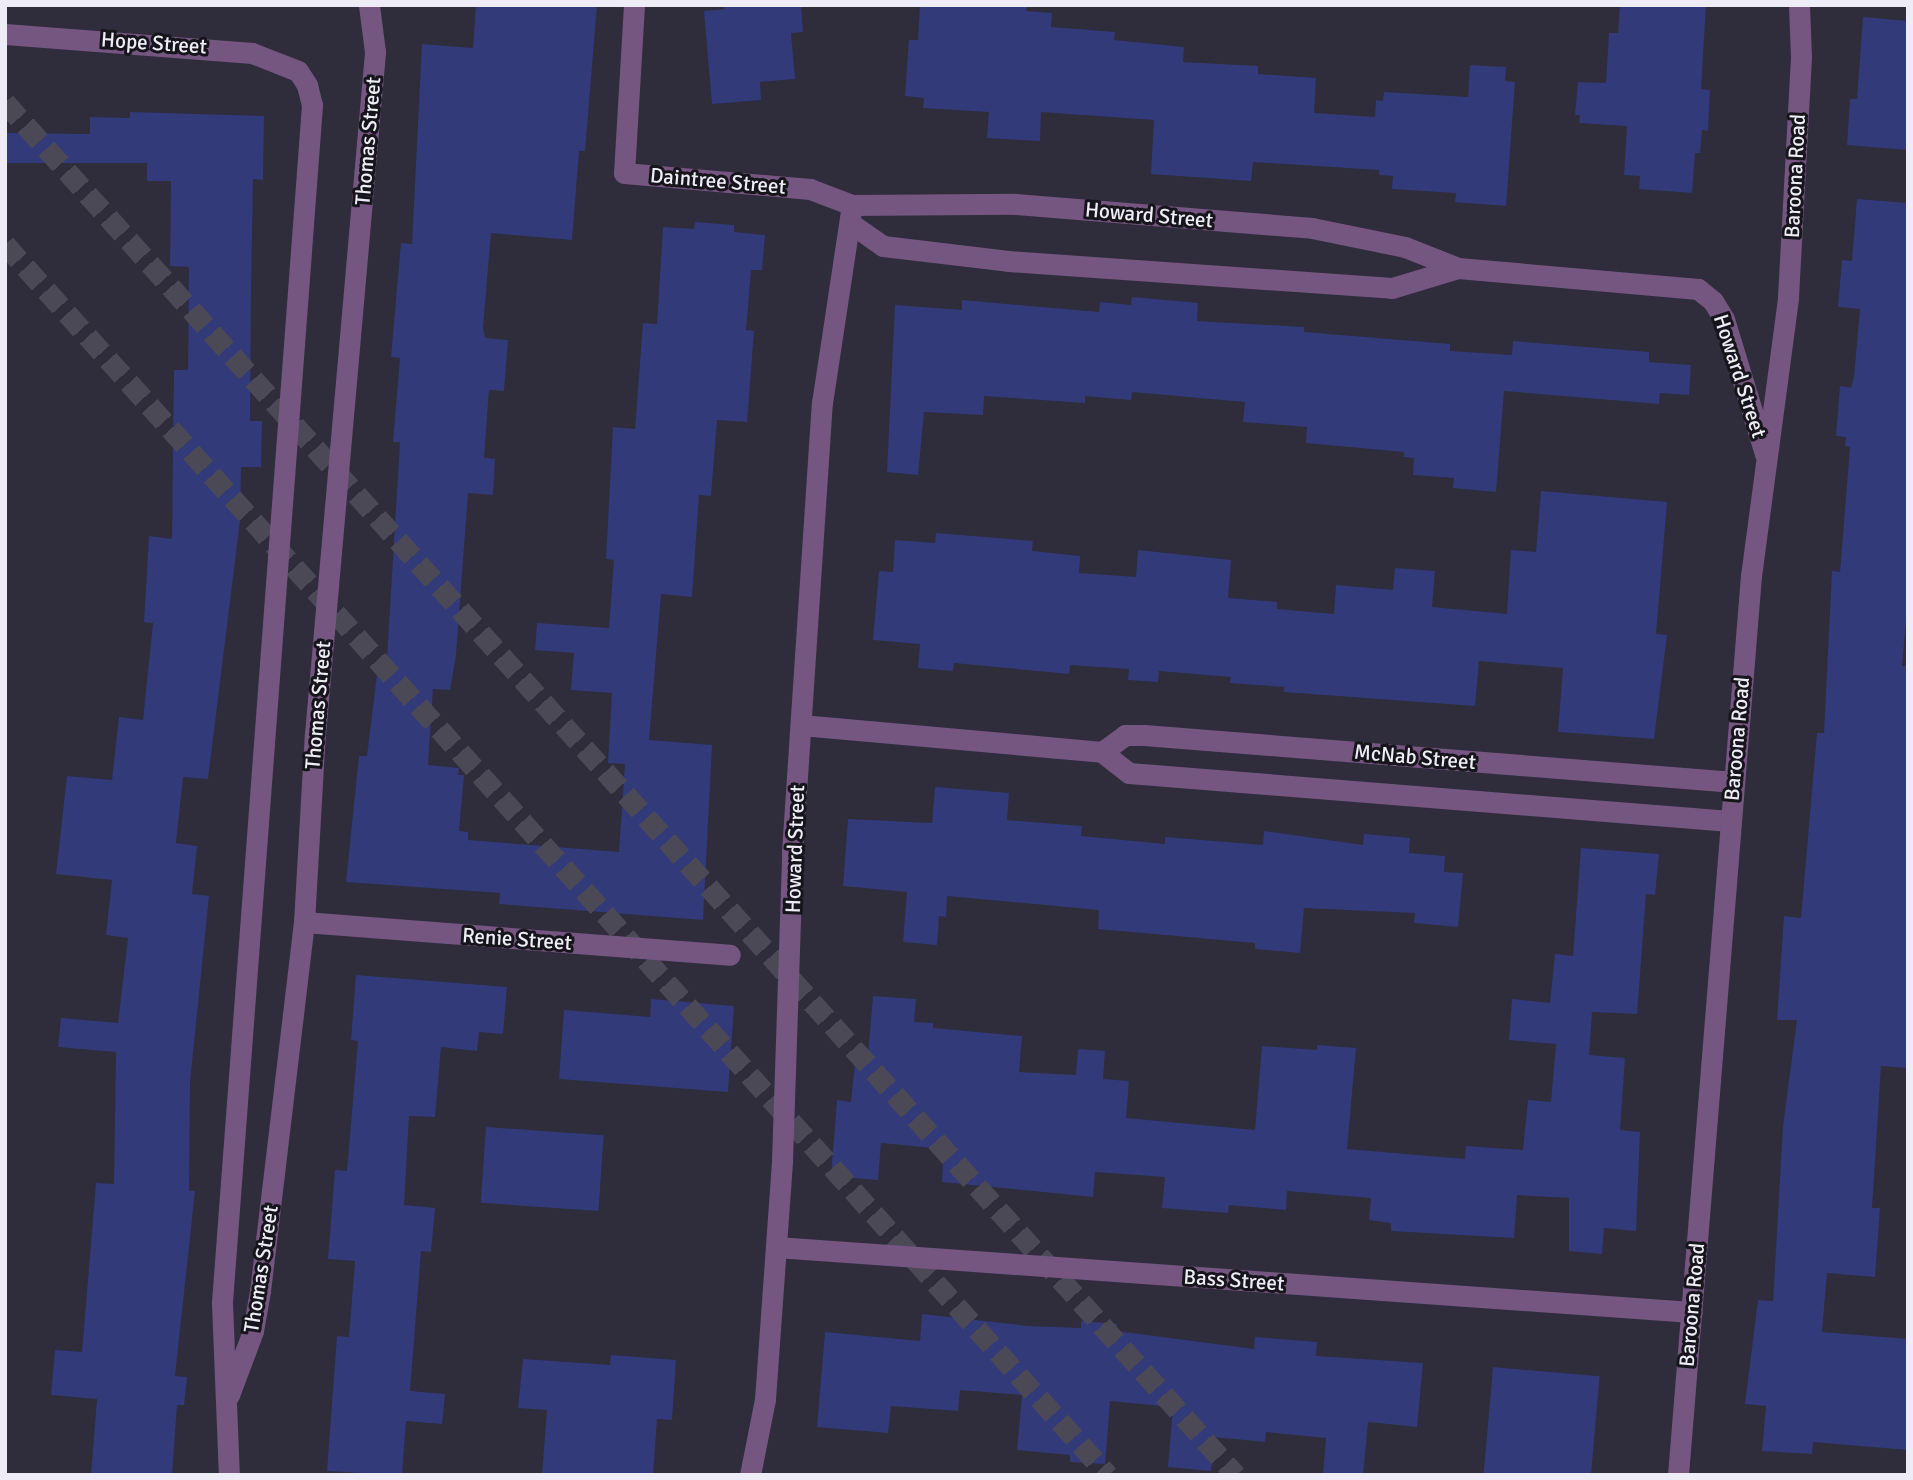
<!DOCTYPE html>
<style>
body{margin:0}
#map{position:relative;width:1913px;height:1480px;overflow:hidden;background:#2f2c3b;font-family:Signika,sans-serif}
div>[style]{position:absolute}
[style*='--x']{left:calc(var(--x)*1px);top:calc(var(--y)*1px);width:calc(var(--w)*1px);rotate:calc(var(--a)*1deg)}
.building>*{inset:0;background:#323a79;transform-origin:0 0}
.highway-tunnel>*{height:21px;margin-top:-10.5px;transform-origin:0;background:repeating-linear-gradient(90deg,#4c4957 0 21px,transparent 0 31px)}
.minor>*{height:21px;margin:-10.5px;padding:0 10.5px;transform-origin:10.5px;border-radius:10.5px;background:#755680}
span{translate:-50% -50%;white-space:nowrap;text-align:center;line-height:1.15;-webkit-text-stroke:6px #17151c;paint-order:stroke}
.street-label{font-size:21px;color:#eeecf6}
.frame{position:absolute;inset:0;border:7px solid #eeecf6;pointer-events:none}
</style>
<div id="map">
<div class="building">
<div style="clip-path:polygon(476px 5px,597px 5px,585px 151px,579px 151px,572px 240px,491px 233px,483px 327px,485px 338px,508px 340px,504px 391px,489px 390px,484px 458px,495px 459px,493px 495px,468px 493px,456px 655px,450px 690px,433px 689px,428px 765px,459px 768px,458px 775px,464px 775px,459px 831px,468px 832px,468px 840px,619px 852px,625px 764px,608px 763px,612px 693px,571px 690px,574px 653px,535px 650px,537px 623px,609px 628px,614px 560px,606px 559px,613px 427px,635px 429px,643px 323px,657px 324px,663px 227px,694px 229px,695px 222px,734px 225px,734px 232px,765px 235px,762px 270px,751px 270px,746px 330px,754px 331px,747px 422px,717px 420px,711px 496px,699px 495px,692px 597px,661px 594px,649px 740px,712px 745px,703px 920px,499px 904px,500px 893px,346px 882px,359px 756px,367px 756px,379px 658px,387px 658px,400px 442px,393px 442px,400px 358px,391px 357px,401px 243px,412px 244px,422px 44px,473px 48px)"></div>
<div style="clip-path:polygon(724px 5px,801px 5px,803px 32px,791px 33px,795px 79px,760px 82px,761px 100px,712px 104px,704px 11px,724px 9px)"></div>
<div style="clip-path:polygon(920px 5px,1027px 7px,1026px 11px,1052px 13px,1051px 27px,1115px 32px,1114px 40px,1184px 47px,1183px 62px,1258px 66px,1258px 74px,1316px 78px,1314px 113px,1375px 117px,1376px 100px,1383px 101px,1384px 92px,1468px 97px,1470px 65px,1506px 67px,1505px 81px,1515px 82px,1506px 206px,1455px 202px,1456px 193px,1392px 189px,1393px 176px,1379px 175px,1379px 170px,1253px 162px,1251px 181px,1151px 174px,1154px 120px,1041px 112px,1040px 141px,987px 138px,989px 112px,923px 108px,924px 98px,905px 96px,909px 40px,918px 40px)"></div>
<div style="clip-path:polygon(1620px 5px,1706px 5px,1701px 89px,1710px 90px,1708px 131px,1702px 130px,1700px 153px,1695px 153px,1692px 193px,1639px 189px,1640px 176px,1624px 175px,1627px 126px,1579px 123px,1580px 115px,1575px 115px,1578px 82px,1606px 83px,1609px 33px,1618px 33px)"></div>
<div style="clip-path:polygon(1863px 17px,1908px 21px,1908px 150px,1847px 145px,1850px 99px,1857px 99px)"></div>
<div style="clip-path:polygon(130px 112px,264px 116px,263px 180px,253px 179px,251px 290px,250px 421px,262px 421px,261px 467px,241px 467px,240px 521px,208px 779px,183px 777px,176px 843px,197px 846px,192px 894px,209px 896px,190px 1082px,189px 1191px,195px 1191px,175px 1376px,187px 1377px,184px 1405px,177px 1405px,172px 1475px,91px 1475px,97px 1399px,51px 1395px,55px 1350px,82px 1352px,96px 1183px,114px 1184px,116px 1052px,58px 1047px,61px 1018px,118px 1023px,128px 938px,106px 935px,112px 880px,56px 874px,67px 776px,112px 780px,119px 717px,143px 720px,153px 623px,144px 622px,149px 536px,172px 539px,174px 370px,188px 370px,189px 267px,170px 266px,171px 181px,147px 181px,147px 163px,7px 163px,7px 133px,90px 134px,90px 117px,130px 118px)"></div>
<div style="clip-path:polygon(1857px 199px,1908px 203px,1908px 599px,1902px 666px,1908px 666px,1908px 1068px,1881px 1066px,1872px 1208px,1880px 1208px,1875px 1277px,1827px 1273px,1822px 1332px,1908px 1339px,1908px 1450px,1813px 1442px,1812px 1454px,1762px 1451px,1766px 1406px,1745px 1404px,1758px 1300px,1773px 1301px,1783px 1126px,1797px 1020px,1777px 1020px,1784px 916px,1801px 918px,1817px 733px,1824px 733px,1832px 571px,1840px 572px,1850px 447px,1845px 446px,1846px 437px,1836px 436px,1840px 386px,1851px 388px,1854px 377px,1860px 309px,1838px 307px,1842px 260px,1852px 261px)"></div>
<div style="clip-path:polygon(1132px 297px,1198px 303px,1197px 321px,1304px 327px,1304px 332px,1450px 344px,1450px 351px,1512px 355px,1513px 341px,1649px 352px,1649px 362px,1691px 365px,1689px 395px,1660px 393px,1659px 404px,1504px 391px,1496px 492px,1453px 488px,1454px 478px,1413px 475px,1414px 458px,1404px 457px,1404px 452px,1306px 443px,1307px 427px,1243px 422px,1245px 402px,1132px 392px,1131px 400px,1085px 396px,1085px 403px,984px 396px,983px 415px,924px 412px,918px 475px,887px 472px,895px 305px,962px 310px,962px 300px,1099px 312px,1100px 302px,1131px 305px)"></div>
<div style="clip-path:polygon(1541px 491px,1667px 502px,1656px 634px,1667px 635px,1654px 739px,1558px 732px,1563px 668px,1479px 661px,1475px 706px,1284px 692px,1284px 687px,1230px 683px,1231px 677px,1159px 671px,1158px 682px,1128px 680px,1129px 669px,1070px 665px,1069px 674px,954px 663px,953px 671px,918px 668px,920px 644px,873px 640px,879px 571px,893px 572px,895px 540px,935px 543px,936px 533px,1033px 541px,1032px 551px,1080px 556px,1079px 573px,1136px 577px,1138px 550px,1231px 560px,1228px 598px,1277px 602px,1277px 609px,1334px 614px,1336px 585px,1393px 590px,1395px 568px,1435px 571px,1432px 607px,1507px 614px,1511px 550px,1536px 552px)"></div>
<div style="clip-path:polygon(935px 787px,1009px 793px,1007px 820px,1082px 826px,1081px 836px,1165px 844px,1165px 837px,1263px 845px,1264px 831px,1363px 845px,1364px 834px,1410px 838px,1409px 853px,1445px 856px,1444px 872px,1463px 873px,1458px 927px,1414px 923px,1415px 913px,1304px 908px,1300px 953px,1255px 949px,1255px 943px,1098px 929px,1099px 910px,947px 896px,946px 917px,939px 916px,937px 945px,903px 942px,907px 892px,843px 886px,848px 819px,932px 823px)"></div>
<div style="clip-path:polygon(1581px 848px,1659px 854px,1655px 895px,1646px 894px,1637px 1014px,1592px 1012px,1589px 1055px,1625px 1058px,1620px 1130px,1640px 1132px,1636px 1231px,1604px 1228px,1602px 1254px,1569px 1251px,1569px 1198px,1517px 1195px,1514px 1238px,1391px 1231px,1391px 1223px,1369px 1220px,1371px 1198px,1287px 1191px,1286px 1210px,1229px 1205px,1228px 1213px,1162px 1208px,1165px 1177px,1095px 1172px,1093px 1197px,942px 1182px,944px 1149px,881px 1143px,878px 1180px,831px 1176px,837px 1100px,851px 1102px,856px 1053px,868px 1055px,873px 996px,916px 999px,914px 1022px,933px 1023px,933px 1028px,1022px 1036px,1019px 1072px,1076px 1075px,1078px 1049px,1105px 1051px,1103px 1079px,1129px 1081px,1126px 1118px,1255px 1130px,1262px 1046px,1317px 1050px,1317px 1045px,1356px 1048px,1347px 1149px,1465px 1159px,1466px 1146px,1523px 1150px,1528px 1100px,1551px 1102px,1556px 1044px,1509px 1040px,1512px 999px,1550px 1003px,1555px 954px,1573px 956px)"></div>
<div style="clip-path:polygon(356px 975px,507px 987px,503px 1034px,479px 1032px,477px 1051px,441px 1047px,435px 1117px,409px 1116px,404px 1205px,435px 1208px,431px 1252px,421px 1251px,410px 1391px,445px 1394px,442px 1424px,406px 1421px,402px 1475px,327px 1471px,337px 1336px,349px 1337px,355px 1261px,328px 1259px,335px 1170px,347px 1171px,358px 1041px,351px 1040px)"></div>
<div style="clip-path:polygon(651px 999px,734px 1006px,728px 1092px,559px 1079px,564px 1010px,650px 1017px)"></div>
<div style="left:486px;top:1127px;width:118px;height:76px;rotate:4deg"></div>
<div style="clip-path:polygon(922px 1314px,1028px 1326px,1081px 1328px,1081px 1321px,1117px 1324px,1116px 1331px,1254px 1349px,1255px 1337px,1317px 1342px,1316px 1356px,1423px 1363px,1417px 1427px,1368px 1422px,1363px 1475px,1323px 1475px,1326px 1438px,1266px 1432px,1265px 1442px,1214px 1437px,1211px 1471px,1168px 1467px,1173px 1407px,1110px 1401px,1105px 1464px,1070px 1462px,1070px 1455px,1017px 1450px,1022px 1395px,960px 1390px,958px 1411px,891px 1406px,888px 1433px,817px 1427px,825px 1332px,920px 1341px)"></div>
<div style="clip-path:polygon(611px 1355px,676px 1360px,672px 1420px,657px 1419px,653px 1475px,542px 1475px,547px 1410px,518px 1408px,523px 1359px,610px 1365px)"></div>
<div style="left:1493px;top:1367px;width:107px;height:108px;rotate:5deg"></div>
</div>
<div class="highway-tunnel">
<div style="--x:5;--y:102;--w:1844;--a:48.12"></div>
<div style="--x:5;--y:244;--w:1653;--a:48.14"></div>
</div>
<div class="minor">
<div style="--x:634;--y:5;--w:168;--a:93.4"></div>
<div style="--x:624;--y:173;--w:187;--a:4.9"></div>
<div style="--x:810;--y:189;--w:45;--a:20.9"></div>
<div style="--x:852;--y:205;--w:163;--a:-0.4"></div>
<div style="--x:1015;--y:204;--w:298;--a:4.6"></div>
<div style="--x:1312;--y:228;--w:95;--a:11.5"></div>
<div style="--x:1405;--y:247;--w:57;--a:21.6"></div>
<div style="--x:1458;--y:268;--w:241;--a:5"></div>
<div style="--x:1698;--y:289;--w:19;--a:39"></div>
<div style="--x:1713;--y:301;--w:21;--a:59"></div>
<div style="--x:1724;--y:319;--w:141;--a:73.1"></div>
<div style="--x:5;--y:34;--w:248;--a:4.4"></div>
<div style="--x:252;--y:53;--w:49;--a:21.4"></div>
<div style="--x:298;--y:71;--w:17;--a:57"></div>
<div style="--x:307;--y:85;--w:21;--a:76"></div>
<div style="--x:312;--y:105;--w:1201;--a:94.3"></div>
<div style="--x:222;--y:1303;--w:172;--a:87.7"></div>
<div style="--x:850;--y:223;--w:40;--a:34.9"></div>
<div style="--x:883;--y:246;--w:126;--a:6.8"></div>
<div style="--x:1008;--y:261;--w:385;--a:4"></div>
<div style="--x:1392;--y:288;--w:69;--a:-16.9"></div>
<div style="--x:801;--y:725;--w:302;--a:5.1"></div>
<div style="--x:1102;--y:752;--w:34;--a:38"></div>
<div style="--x:1129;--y:773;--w:603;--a:4.57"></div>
<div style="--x:1102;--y:752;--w:29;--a:-36"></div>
<div style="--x:1125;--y:735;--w:19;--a:0"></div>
<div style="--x:1144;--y:735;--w:592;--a:4.55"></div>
<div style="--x:304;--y:922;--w:427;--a:4.4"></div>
<div style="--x:776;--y:1247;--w:918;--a:4.06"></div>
<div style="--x:229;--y:1395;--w:68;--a:-69.4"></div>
<div style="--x:253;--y:1331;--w:41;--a:-80.1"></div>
<div style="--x:260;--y:1291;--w:372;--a:-83.2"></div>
<div style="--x:304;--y:922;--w:188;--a:-86.7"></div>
<div style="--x:315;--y:734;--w:685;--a:-84.97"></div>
<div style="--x:375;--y:52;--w:47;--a:-97.3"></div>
<div style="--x:750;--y:1475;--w:77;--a:-78.8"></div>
<div style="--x:765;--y:1399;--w:239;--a:-85.9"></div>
<div style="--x:782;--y:1161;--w:309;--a:-88.1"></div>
<div style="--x:792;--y:852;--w:450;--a:-86.2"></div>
<div style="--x:822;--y:403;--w:200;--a:-81.4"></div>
<div style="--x:1678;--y:1475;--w:902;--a:-85.36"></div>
<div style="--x:1751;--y:576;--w:281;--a:-82.4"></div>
<div style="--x:1788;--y:297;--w:240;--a:-86.9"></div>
<div style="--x:1801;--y:57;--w:52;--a:-92.2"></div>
</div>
<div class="street-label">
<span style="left:154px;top:43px;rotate:4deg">Hope Street</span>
<span style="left:368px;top:141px;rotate:-85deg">Thomas Street</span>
<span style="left:1795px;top:176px;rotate:-87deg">Baroona Road</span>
<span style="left:718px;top:181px;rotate:5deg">Daintree Street</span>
<span style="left:1149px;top:215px;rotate:5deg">Howard Street</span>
<span style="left:1740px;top:376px;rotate:72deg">Howard Street</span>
<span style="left:318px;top:705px;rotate:-85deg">Thomas Street</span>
<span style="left:1737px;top:739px;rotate:-85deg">Baroona Road</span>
<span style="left:1415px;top:757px;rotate:5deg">McNab Street</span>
<span style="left:795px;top:849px;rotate:-88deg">Howard Street</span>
<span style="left:517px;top:939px;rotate:4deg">Renie Street</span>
<span style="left:261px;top:1269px;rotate:-81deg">Thomas Street</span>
<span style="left:1234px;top:1280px;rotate:4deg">Bass Street</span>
<span style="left:1692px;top:1305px;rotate:-85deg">Baroona Road</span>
</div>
<div class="frame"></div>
</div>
